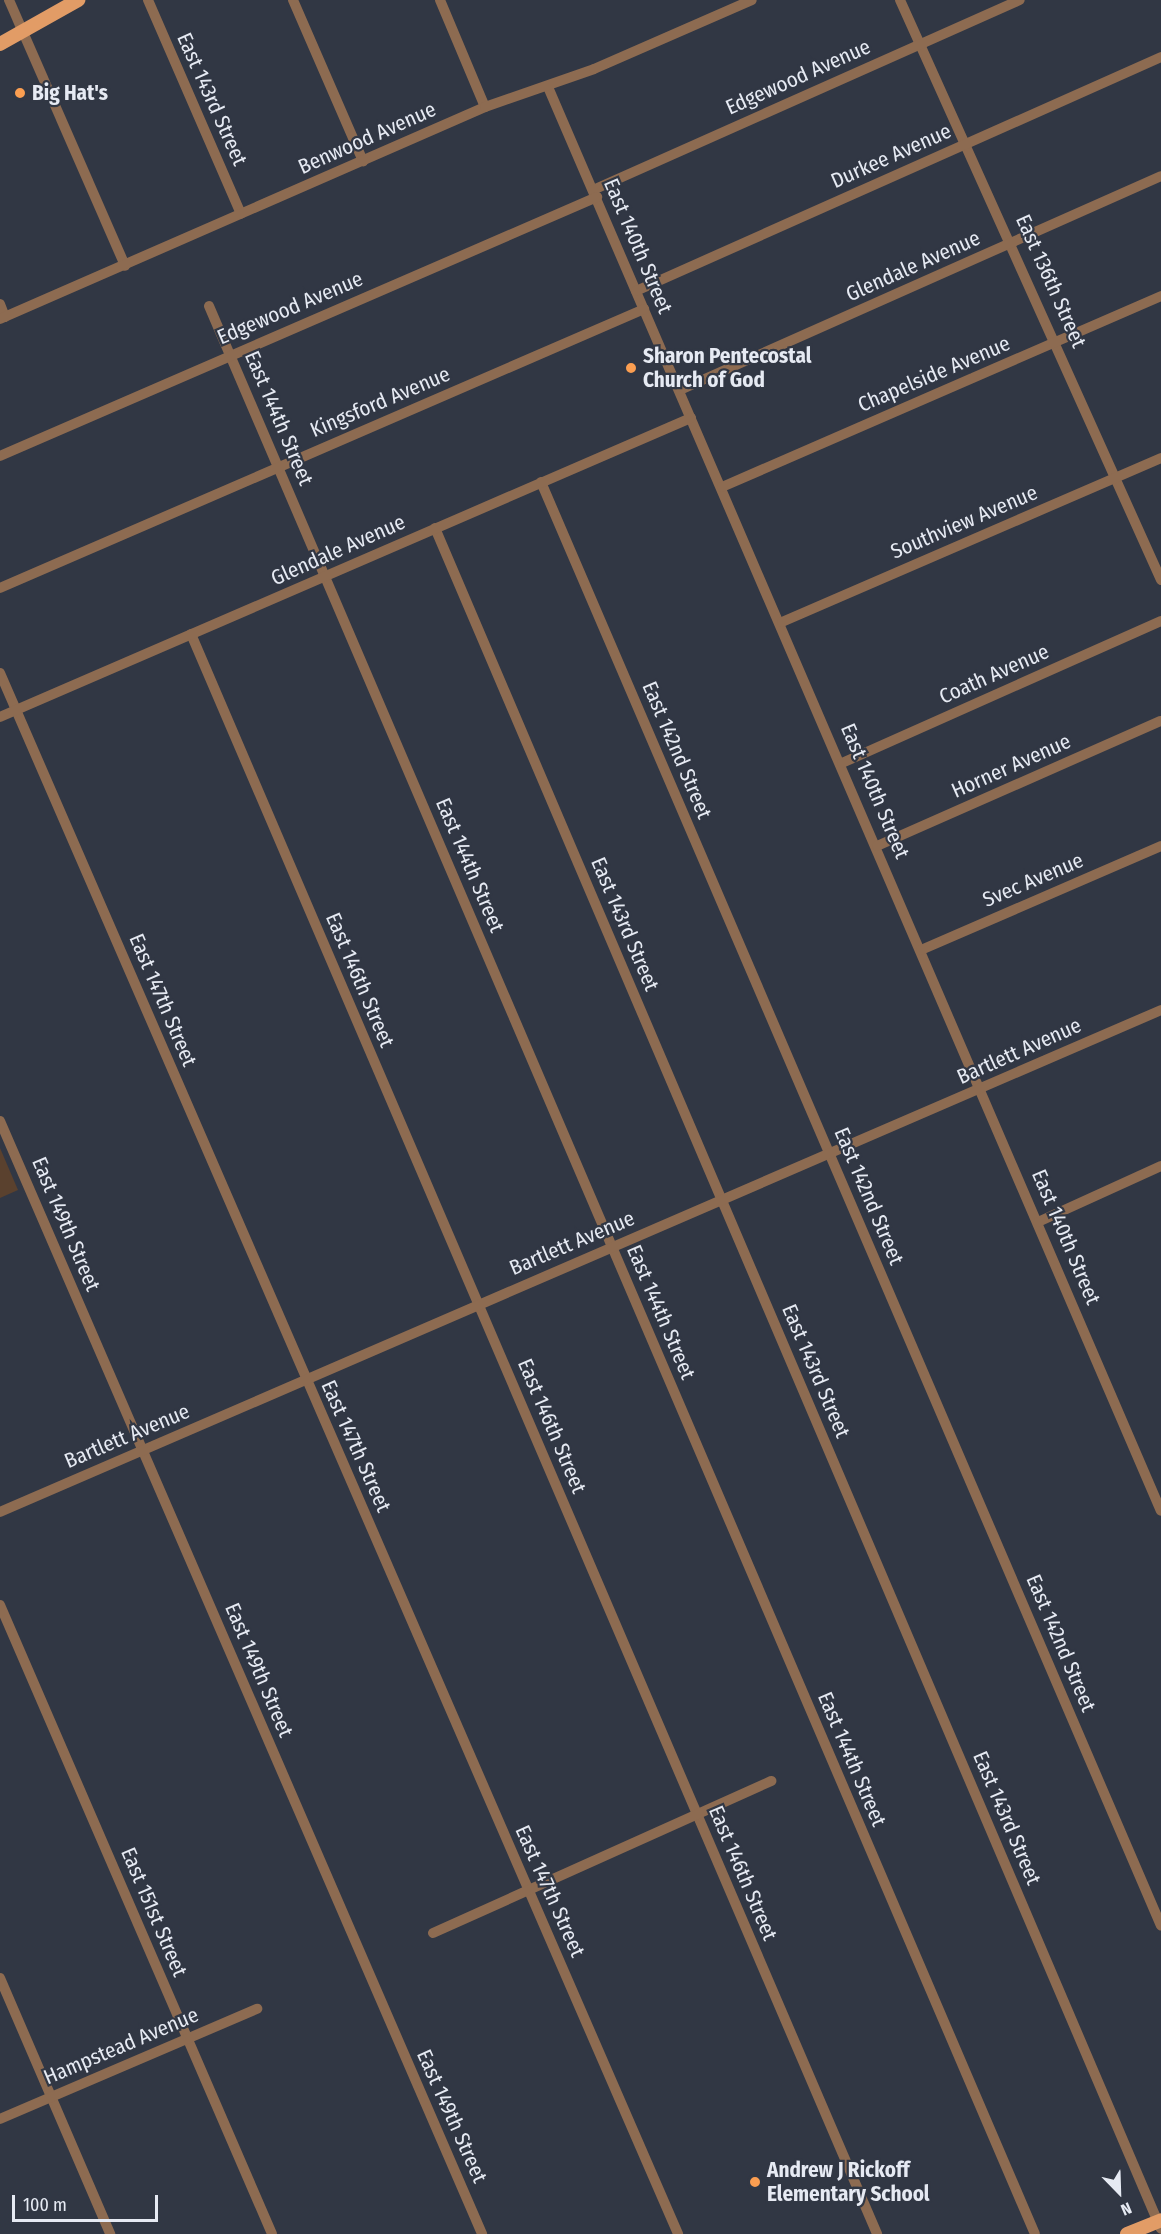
<!DOCTYPE html>
<style>
body{margin:0}
#map{position:relative;width:1161px;height:2234px;overflow:hidden;background:#313744;font-family:"Fira Sans Condensed",sans-serif}
div>[style]{position:absolute}
[style*='--x']{left:calc(var(--x)*1px);top:calc(var(--y)*1px);width:calc(var(--w)*1px);rotate:calc(var(--a)*1deg)}
.green>*{inset:0;background:#5a412e}
.minor>*{height:10px;margin:-5px;padding:0 5px;transform-origin:5px;border-radius:5px;background:#8d6b51}
.major>*{height:14px;margin:-7px;padding:0 7px;transform-origin:7px;border-radius:7px;background:#e29c66}
.dots>*{width:16px;height:16px;translate:-50% -50%;box-sizing:border-box;border:3px solid #313744;border-radius:50%}
span{translate:-50% -50%;white-space:nowrap;text-align:center;line-height:1.15;-webkit-text-stroke:4.5px #313744;paint-order:stroke}
.street-label{font-size:21px;color:#e6eaf3}
.poi-label{font-size:21px;color:#e6eaf3;font-weight:700}
.left{translate:0 -50%;text-align:left}
.north{position:absolute;left:1089px;top:2162px;width:60px;height:60px;-webkit-text-stroke:4px #313744;paint-order:stroke;rotate:157deg;font-size:16px;font-weight:700;line-height:24px;text-align:center;color:#e6eaf3}
.north::after{content:'';display:block;margin:auto;width:21px;height:27px;background:#e6eaf3;clip-path:polygon(50% 0,100% 100%,50% 72%,0 100%)}
.scale{position:absolute;left:12px;top:2195px;width:146px;height:27px;box-sizing:border-box;border:3px solid #e6eaf3;border-top:0;padding-left:8px;font-size:18px;line-height:21px;white-space:nowrap;color:#e6eaf3;-webkit-text-stroke:4px #313744;paint-order:stroke}
</style>
<div id="map">
<div class="green">
<div style="clip-path:polygon(0 1148px,18px 1190px,0 1198px)"></div>
</div>
<div class="minor">
<div style="--x:9;--y:0;--w:290;--a:66.4"></div>
<div style="--x:148;--y:0;--w:233;--a:66.5"></div>
<div style="--x:293;--y:0;--w:176;--a:66.5"></div>
<div style="--x:440;--y:0;--w:116;--a:67.2"></div>
<div style="--x:900;--y:0;--w:636;--a:65.77"></div>
<div style="--x:548;--y:87;--w:1550;--a:66.71"></div>
<div style="--x:593;--y:190;--w:467;--a:-24"></div>
<div style="--x:636;--y:291;--w:575;--a:-24.02"></div>
<div style="--x:0;--y:304;--w:14;--a:69"></div>
<div style="--x:209;--y:306;--w:2097;--a:66.81"></div>
<div style="--x:0;--y:319;--w:529;--a:-23.61"></div>
<div style="--x:485;--y:107;--w:115;--a:-19.2"></div>
<div style="--x:594;--y:69;--w:172;--a:-23.6"></div>
<div style="--x:680;--y:390;--w:526;--a:-23.98"></div>
<div style="--x:0;--y:456;--w:651;--a:-23.45"></div>
<div style="--x:541;--y:482;--w:1571;--a:66.76"></div>
<div style="--x:722;--y:487;--w:479;--a:-23.5"></div>
<div style="--x:435;--y:528;--w:1849;--a:66.89"></div>
<div style="--x:0;--y:588;--w:702;--a:-23.42"></div>
<div style="--x:782;--y:622;--w:413;--a:-23.4"></div>
<div style="--x:191;--y:634;--w:1741;--a:66.79"></div>
<div style="--x:0;--y:673;--w:1702;--a:66.52"></div>
<div style="--x:0;--y:717;--w:753;--a:-23.4"></div>
<div style="--x:842;--y:763;--w:349;--a:-24"></div>
<div style="--x:877;--y:846;--w:310;--a:-23.8"></div>
<div style="--x:921;--y:950;--w:262;--a:-23.4"></div>
<div style="--x:0;--y:1121;--w:1213;--a:66.58"></div>
<div style="--x:1038;--y:1222;--w:135;--a:-24.5"></div>
<div style="--x:0;--y:1512;--w:1265;--a:-23.38"></div>
<div style="--x:0;--y:1605;--w:685;--a:66.61"></div>
<div style="--x:433;--y:1933;--w:371;--a:-24.2"></div>
<div style="--x:0;--y:1978;--w:279;--a:66.7"></div>
<div style="--x:0;--y:2119;--w:280;--a:-23.2"></div>
</div>
<div class="major">
<div style="--x:0;--y:44;--w:90;--a:-29.4"></div>
<div style="--x:1127;--y:2234;--w:37;--a:-22"></div>
</div>
<div class="dots">
<div style="left:20px;top:93px;background:#fb9e51"></div>
<div style="left:631px;top:368px;background:#fb9e51"></div>
<div style="left:755px;top:2182px;background:#fb9e51"></div>
</div>
<div class="street-label">
<span style="left:798px;top:77px;rotate:-24deg">Edgewood Avenue</span>
<span style="left:212px;top:99px;rotate:66deg">East 143rd Street</span>
<span style="left:367px;top:138px;rotate:-24deg">Benwood Avenue</span>
<span style="left:891px;top:156px;rotate:-24deg">Durkee Avenue</span>
<span style="left:638px;top:246px;rotate:67deg">East 140th Street</span>
<span style="left:913px;top:266px;rotate:-24deg">Glendale Avenue</span>
<span style="left:1051px;top:281px;rotate:66deg">East 136th Street</span>
<span style="left:290px;top:308px;rotate:-23deg">Edgewood Avenue</span>
<span style="left:934px;top:374px;rotate:-23deg">Chapelside Avenue</span>
<span style="left:380px;top:402px;rotate:-23deg">Kingsford Avenue</span>
<span style="left:279px;top:418px;rotate:67deg">East 144th Street</span>
<span style="left:964px;top:522px;rotate:-23deg">Southview Avenue</span>
<span style="left:338px;top:550px;rotate:-24deg">Glendale Avenue</span>
<span style="left:994px;top:674px;rotate:-24deg">Coath Avenue</span>
<span style="left:677px;top:750px;rotate:67deg">East 142nd Street</span>
<span style="left:1011px;top:766px;rotate:-24deg">Horner Avenue</span>
<span style="left:875px;top:791px;rotate:67deg">East 140th Street</span>
<span style="left:470px;top:865px;rotate:67deg">East 144th Street</span>
<span style="left:1033px;top:880px;rotate:-23deg">Svec Avenue</span>
<span style="left:625px;top:924px;rotate:67deg">East 143rd Street</span>
<span style="left:360px;top:980px;rotate:67deg">East 146th Street</span>
<span style="left:163px;top:1000px;rotate:67deg">East 147th Street</span>
<span style="left:1019px;top:1051px;rotate:-24deg">Bartlett Avenue</span>
<span style="left:869px;top:1196px;rotate:67deg">East 142nd Street</span>
<span style="left:66px;top:1224px;rotate:67deg">East 149th Street</span>
<span style="left:1066px;top:1237px;rotate:67deg">East 140th Street</span>
<span style="left:572px;top:1243px;rotate:-23deg">Bartlett Avenue</span>
<span style="left:661px;top:1312px;rotate:67deg">East 144th Street</span>
<span style="left:816px;top:1371px;rotate:67deg">East 143rd Street</span>
<span style="left:552px;top:1426px;rotate:67deg">East 146th Street</span>
<span style="left:127px;top:1436px;rotate:-23deg">Bartlett Avenue</span>
<span style="left:356px;top:1446px;rotate:66deg">East 147th Street</span>
<span style="left:1061px;top:1643px;rotate:67deg">East 142nd Street</span>
<span style="left:259px;top:1670px;rotate:67deg">East 149th Street</span>
<span style="left:852px;top:1759px;rotate:67deg">East 144th Street</span>
<span style="left:1007px;top:1818px;rotate:67deg">East 143rd Street</span>
<span style="left:743px;top:1873px;rotate:67deg">East 146th Street</span>
<span style="left:550px;top:1891px;rotate:66deg">East 147th Street</span>
<span style="left:154px;top:1912px;rotate:67deg">East 151st Street</span>
<span style="left:121px;top:2046px;rotate:-23deg">Hampstead Avenue</span>
<span style="left:452px;top:2116px;rotate:66deg">East 149th Street</span>
</div>
<div class="poi-label">
<span class="left" style="left:32px;top:93px">Big Hat's</span>
<span class="left" style="left:643px;top:368px">Sharon Pentecostal<br>Church of God</span>
<span class="left" style="left:767px;top:2182px">Andrew J Rickoff<br>Elementary School</span>
</div>
<div class="north">N</div>
<div class="scale">100 m</div>
</div>
